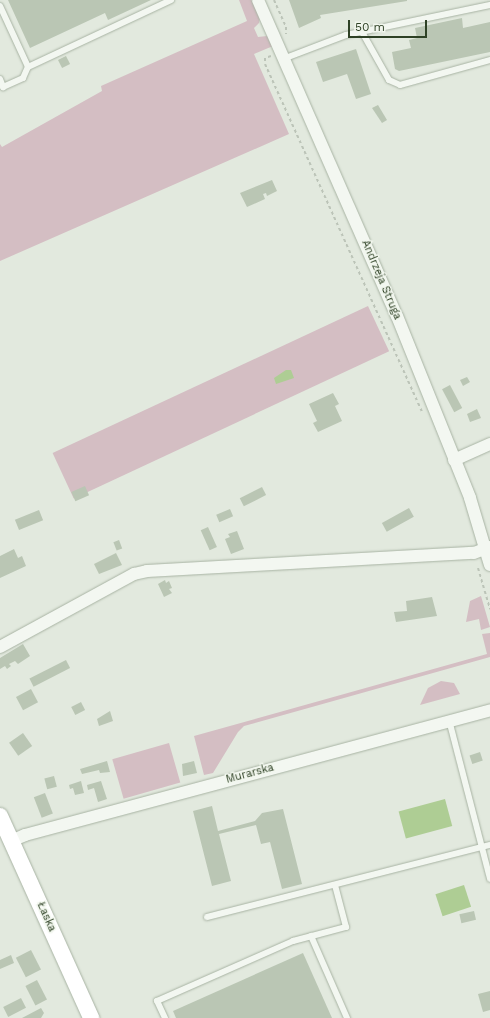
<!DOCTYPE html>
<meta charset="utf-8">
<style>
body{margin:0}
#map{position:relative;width:490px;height:1018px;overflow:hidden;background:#e2e9de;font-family:"Work Sans",sans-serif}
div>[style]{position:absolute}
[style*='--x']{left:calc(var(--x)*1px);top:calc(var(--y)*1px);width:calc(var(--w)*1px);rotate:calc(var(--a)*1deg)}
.green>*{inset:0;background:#d4bec3;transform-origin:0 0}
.water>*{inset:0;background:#aecd94;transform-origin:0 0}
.building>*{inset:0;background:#bac6b4;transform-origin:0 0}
.path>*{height:2px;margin-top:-1px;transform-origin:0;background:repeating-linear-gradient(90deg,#bcc4b8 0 3px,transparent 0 6px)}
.roads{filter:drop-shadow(0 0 1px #a8b3a3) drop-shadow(0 0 1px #a8b3a3)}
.lane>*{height:6px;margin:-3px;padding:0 3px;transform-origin:3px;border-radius:3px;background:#f3f7f1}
.street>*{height:12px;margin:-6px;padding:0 6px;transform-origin:6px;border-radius:6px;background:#f3f7f1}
.secondary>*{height:16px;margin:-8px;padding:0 8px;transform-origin:8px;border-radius:8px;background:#fff}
span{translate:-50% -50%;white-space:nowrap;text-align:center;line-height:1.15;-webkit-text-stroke:3px #f1f6ed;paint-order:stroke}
.street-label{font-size:11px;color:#2e4125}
.scale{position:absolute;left:348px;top:20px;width:79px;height:18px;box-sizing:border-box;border:2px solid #2e4125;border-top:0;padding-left:5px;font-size:12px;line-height:14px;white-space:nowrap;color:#2e4125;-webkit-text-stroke:3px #f1f6ed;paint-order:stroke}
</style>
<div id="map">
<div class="green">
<div style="clip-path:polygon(239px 0,252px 0,260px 17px,259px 23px,254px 28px,258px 37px,267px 36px,273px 46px,254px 54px,289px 134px,0 261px,0 144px,2px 147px,102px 91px,101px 86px,247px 21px)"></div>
<div style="left:368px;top:306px;width:50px;height:348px;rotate:65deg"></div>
<div style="clip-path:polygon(481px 596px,490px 627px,481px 630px,479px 619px,466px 622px,470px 601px)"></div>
<div style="clip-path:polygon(490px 633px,490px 657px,244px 726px,238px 732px,213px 773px,204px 775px,194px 736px,487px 654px,482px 634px)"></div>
<div style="clip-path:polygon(441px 681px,454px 683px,460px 694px,420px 705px,428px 688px)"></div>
<div style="left:169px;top:743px;width:41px;height:59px;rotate:74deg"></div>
</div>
<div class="water">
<div style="clip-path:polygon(286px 370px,291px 370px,294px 378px,276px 384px,274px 378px)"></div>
<div style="left:445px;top:799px;width:28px;height:48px;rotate:75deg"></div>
<div style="left:464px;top:885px;width:23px;height:30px;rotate:72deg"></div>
</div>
<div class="building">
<div style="clip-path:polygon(8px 0,151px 0,108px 20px,105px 13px,30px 48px)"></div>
<div style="clip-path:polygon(289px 0,407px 0,407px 1px,320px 15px,321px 18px,299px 28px)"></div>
<div style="clip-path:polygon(462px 18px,463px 28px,490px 22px,490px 52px,399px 71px,395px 69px,392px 52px,411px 48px,409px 40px,417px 38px,415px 28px)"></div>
<div style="clip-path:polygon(356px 49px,371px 94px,356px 99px,347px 74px,323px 82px,316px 62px)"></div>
<div style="left:66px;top:56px;width:9px;height:9px;rotate:63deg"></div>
<div style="clip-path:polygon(378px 105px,387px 120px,382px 123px,372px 108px)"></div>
<div style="clip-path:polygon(272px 180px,277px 191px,267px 196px,266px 193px,263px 194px,265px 199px,247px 207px,240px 193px)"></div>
<div style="clip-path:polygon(467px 377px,470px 382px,463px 386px,460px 380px)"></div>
<div style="left:450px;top:385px;width:26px;height:9px;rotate:62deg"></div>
<div style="clip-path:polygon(333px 393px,339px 404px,335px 406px,342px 421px,318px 432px,313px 423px,317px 421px,309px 404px)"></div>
<div style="clip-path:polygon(477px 409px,481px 418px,470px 422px,467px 414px)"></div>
<div style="left:85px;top:486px;width:10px;height:15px;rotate:66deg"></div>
<div style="left:262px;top:487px;width:9px;height:25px;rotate:63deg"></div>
<div style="left:409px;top:508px;width:10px;height:31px;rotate:61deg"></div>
<div style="left:230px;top:509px;width:8px;height:15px;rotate:67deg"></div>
<div style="left:39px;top:510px;width:11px;height:26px;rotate:68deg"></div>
<div style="left:208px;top:527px;width:22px;height:8px;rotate:66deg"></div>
<div style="clip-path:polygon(237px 531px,244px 549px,231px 554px,225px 539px,230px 537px,228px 534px)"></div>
<div style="left:119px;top:540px;width:9px;height:6px;rotate:69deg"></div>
<div style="clip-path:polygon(14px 549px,18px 558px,22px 556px,26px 566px,0 578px,0 556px)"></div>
<div style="clip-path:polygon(116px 553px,122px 565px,99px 574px,94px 564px)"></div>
<div style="clip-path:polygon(165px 580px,166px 583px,169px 581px,172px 588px,169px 589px,172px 593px,164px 597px,158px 584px)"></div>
<div style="clip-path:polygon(432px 597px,437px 616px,396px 622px,394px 612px,407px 611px,406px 601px)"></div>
<div style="clip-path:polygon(23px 644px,30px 656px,18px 664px,15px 661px,9px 664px,11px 666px,7px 669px,5px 666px,0 669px,0 658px)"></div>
<div style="left:66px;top:660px;width:9px;height:41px;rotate:63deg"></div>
<div style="left:31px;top:689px;width:15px;height:17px;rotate:62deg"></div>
<div style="left:81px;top:702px;width:9px;height:11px;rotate:63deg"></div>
<div style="clip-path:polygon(110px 711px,113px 721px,99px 726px,97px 719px)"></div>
<div style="left:23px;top:733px;width:16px;height:17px;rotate:55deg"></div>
<div style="left:480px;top:752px;width:9px;height:11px;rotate:72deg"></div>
<div style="clip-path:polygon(107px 761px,110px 772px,100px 773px,99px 770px,82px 774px,80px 769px)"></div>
<div style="clip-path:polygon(194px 761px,197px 773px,183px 776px,182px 764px)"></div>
<div style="left:54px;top:776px;width:11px;height:10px;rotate:75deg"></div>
<div style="clip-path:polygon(81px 781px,84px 793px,75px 795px,73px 788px,70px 789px,69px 785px)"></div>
<div style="clip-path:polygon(101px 781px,107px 799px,98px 802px,94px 788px,88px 790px,87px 785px)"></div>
<div style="left:45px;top:793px;width:22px;height:12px;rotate:69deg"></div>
<div style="clip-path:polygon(212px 806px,218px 831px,255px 821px,262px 813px,283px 809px,302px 884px,282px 889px,270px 842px,261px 844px,256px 825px,219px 834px,231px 881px,212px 886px,193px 811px)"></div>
<div style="left:474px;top:911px;width:9px;height:15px;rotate:77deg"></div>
<div style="left:31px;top:950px;width:22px;height:17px;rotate:63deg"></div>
<div style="clip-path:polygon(303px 953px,332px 1018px,176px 1018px,173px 1011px)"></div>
<div style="clip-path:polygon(11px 955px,14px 963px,0 969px,0 960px)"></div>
<div style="left:37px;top:980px;width:22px;height:13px;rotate:63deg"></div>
<div style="clip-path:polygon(490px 991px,490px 1010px,483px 1012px,478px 994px)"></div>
<div style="left:21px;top:998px;width:11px;height:20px;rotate:63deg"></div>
<div style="clip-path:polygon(41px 1008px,44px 1013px,41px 1018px,22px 1018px)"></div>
</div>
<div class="path">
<div style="--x:274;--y:0;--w:30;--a:66"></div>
<div style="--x:286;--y:27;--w:7;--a:90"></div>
<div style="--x:271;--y:56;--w:6;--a:162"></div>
<div style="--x:265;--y:58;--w:6;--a:90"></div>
<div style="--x:265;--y:64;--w:381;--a:65.7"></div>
<div style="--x:478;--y:568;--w:43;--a:73.7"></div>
</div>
<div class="roads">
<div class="lane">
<div style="--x:0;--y:6;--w:67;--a:65.3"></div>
<div style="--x:28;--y:67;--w:158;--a:-25.1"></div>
<div style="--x:362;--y:32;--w:55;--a:60.6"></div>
<div style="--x:389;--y:80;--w:12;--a:24"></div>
<div style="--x:400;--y:85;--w:93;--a:-15.5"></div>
<div style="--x:283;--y:59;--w:67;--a:-20.9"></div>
<div style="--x:346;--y:35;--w:147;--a:-11.8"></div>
<div style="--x:0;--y:79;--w:9;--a:69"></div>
<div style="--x:3;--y:87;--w:22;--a:-24"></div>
<div style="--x:23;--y:78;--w:12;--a:-66"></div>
<div style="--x:449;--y:720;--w:164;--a:75.5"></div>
<div style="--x:207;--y:917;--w:292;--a:-14.3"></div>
<div style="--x:311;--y:936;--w:90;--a:66.3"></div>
<div style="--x:165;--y:1018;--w:19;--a:-115"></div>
<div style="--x:157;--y:1001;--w:149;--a:-23.8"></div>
<div style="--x:293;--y:941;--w:55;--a:-14.8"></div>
<div style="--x:346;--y:927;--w:43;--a:-104.7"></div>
</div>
<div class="street">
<div style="--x:258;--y:0;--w:345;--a:66.3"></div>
<div style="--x:397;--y:316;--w:196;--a:68.1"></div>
<div style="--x:470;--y:498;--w:70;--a:73.4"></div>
<div style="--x:454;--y:460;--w:39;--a:-24"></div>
<div style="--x:0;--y:647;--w:153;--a:-28.6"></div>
<div style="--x:134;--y:574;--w:13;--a:-13"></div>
<div style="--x:147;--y:571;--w:327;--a:-3.2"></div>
<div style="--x:474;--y:553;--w:17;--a:-21"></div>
<div style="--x:11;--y:841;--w:15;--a:-23"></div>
<div style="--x:25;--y:835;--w:482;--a:-15"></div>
</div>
<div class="secondary">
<div style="--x:0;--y:816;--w:222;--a:65.7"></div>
</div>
</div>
<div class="street-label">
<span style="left:381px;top:280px;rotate:67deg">Andrzeja Struga</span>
<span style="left:250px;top:774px;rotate:-15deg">Murarska</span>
<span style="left:46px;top:917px;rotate:66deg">Łaska</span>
</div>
<div class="scale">50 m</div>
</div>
